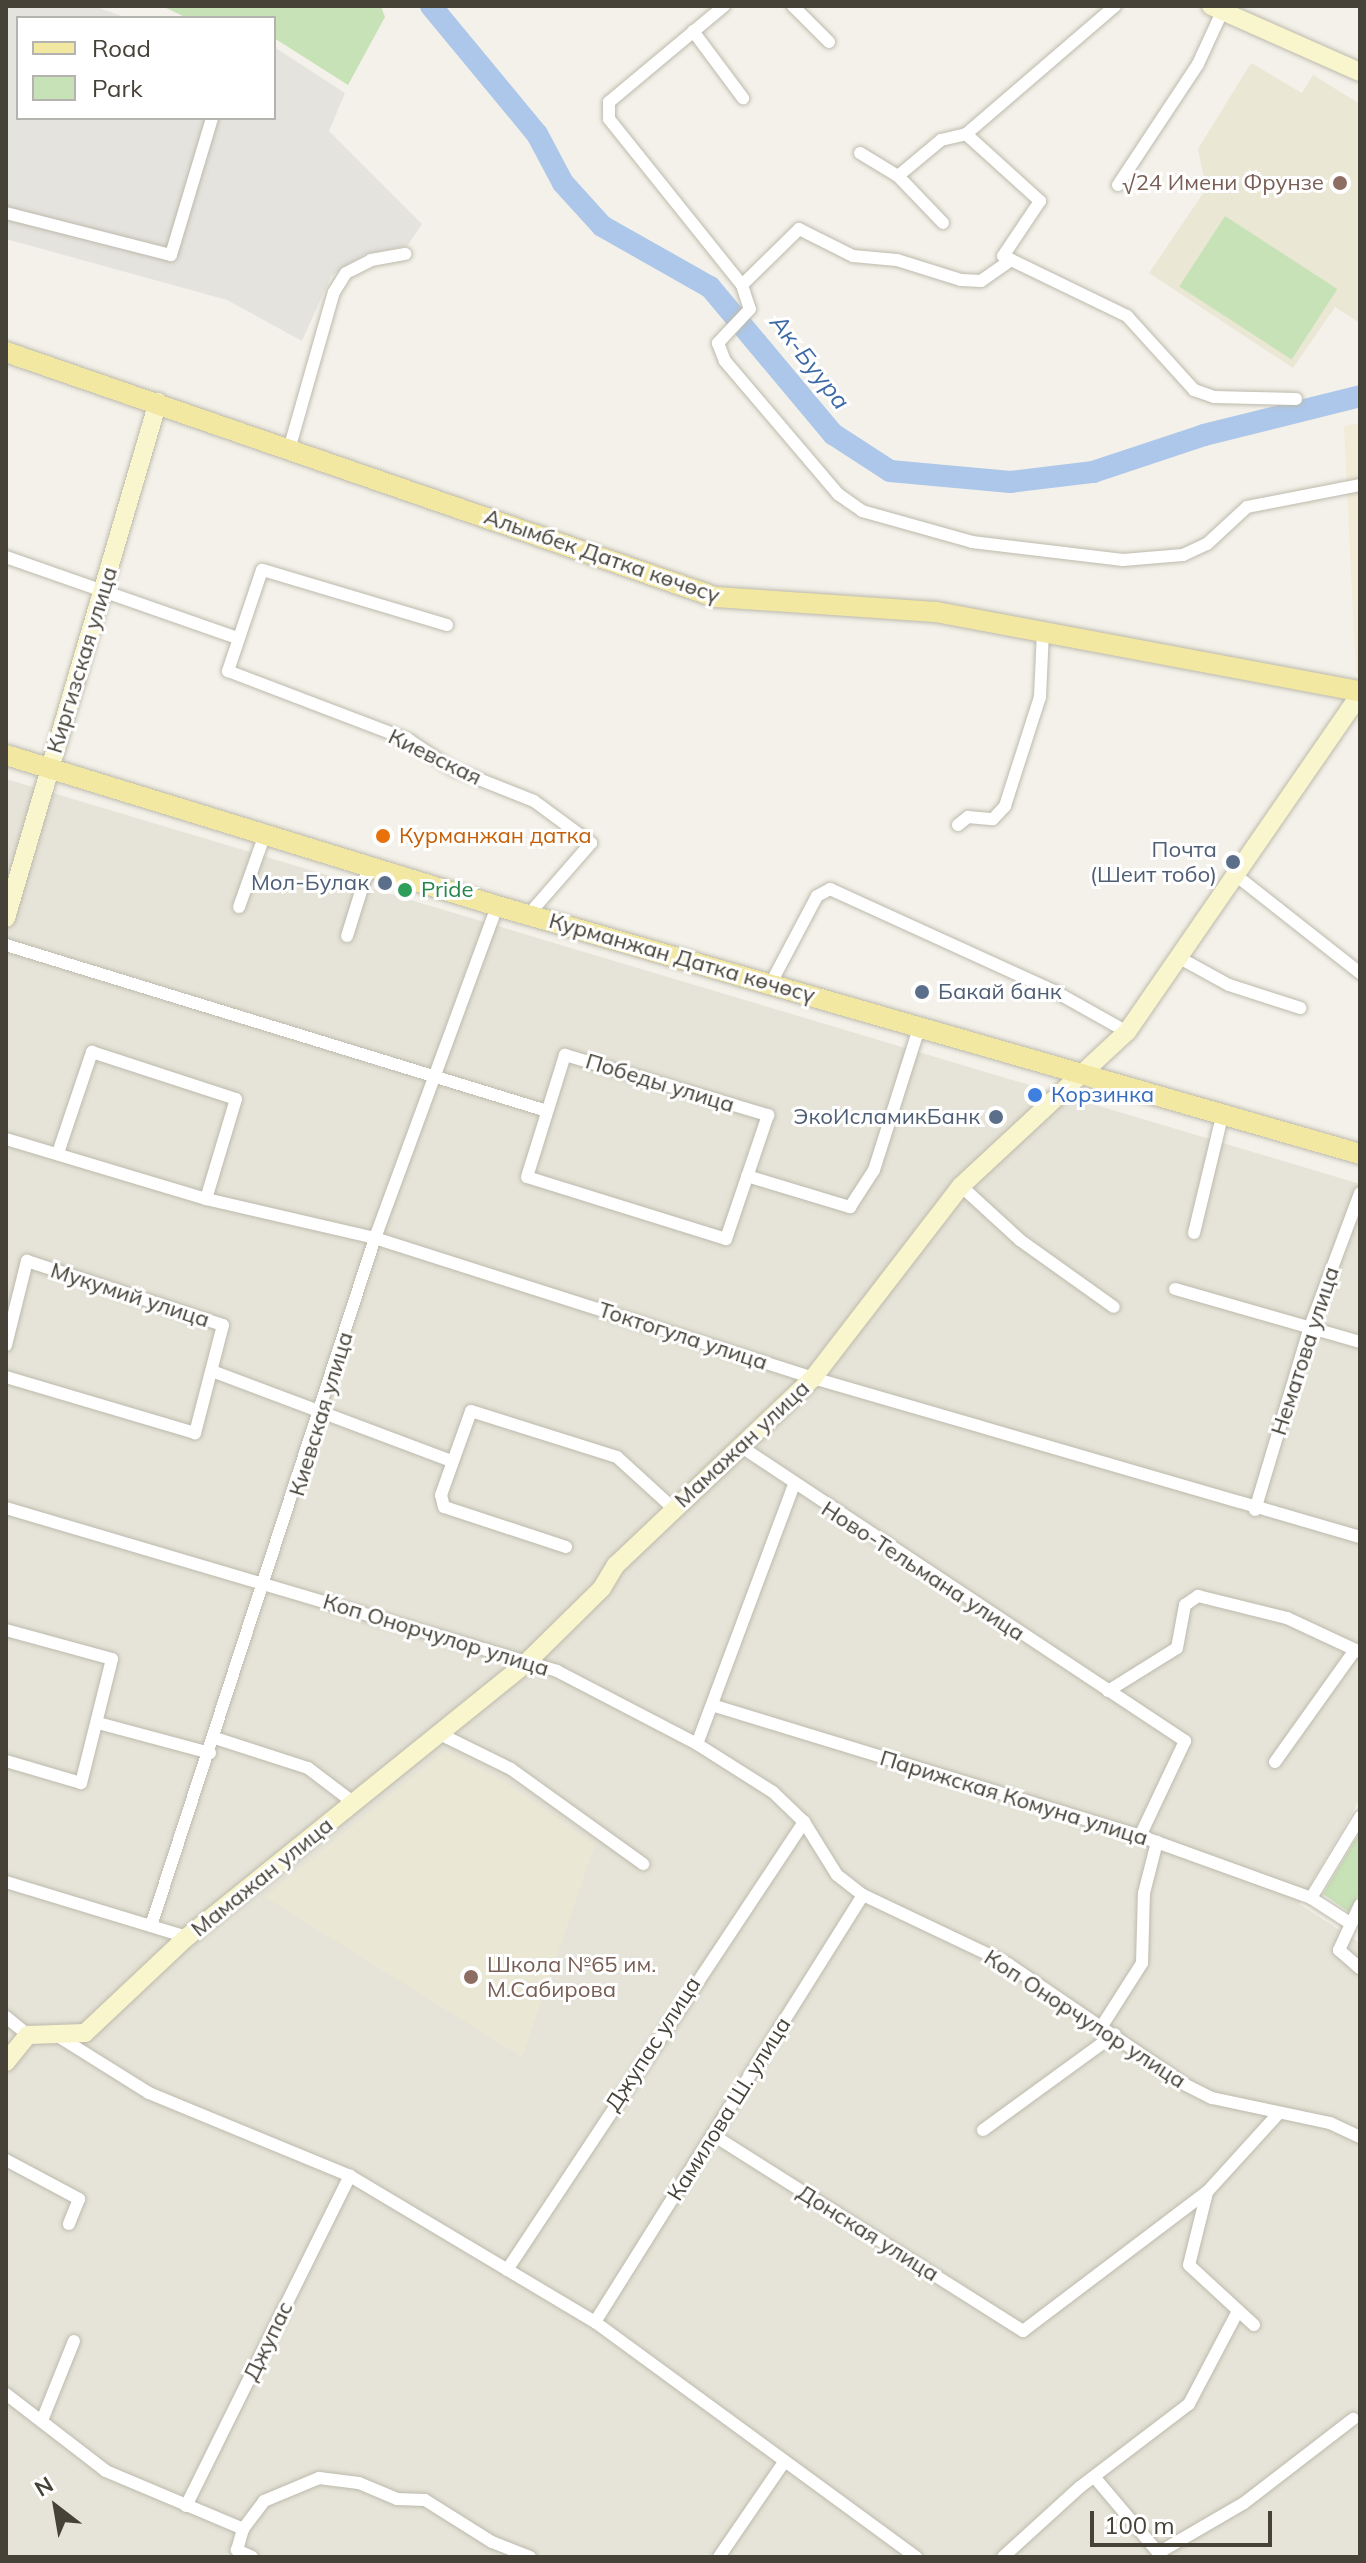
<!DOCTYPE html>
<meta charset="utf-8">
<style>
body{margin:0}
#map{position:relative;width:1366px;height:2563px;overflow:hidden;background:#f3f1e9;font-family:Mulish,sans-serif}
div>[style]{position:absolute}
[style*='--x']{left:calc(var(--x)*1px);top:calc(var(--y)*1px);width:calc(var(--w)*1px);rotate:calc(var(--a)*1deg)}
.residential>*{inset:0;background:#e6e4d8}
.commercial>*{inset:0;background:#f2ebd7}
.industrial>*{inset:0;background:#e5e3de}
.education>*{inset:0;background:#eae7d5}
.green>*{inset:0;background:#c8e2b7;transform-origin:0 0}
.river>*{height:22px;margin:-11px;padding:0 11px;transform-origin:11px;border-radius:11px;background:#acc7e9}
.roads{filter:drop-shadow(0 0 2px #bdbaad) drop-shadow(0 0 2px #bdbaad)}
.street>*{height:12px;margin:-6px;padding:0 6px;transform-origin:6px;border-radius:6px;background:#fff}
.secondary>*{height:18px;margin:-9px;padding:0 9px;transform-origin:9px;border-radius:9px;background:#f9f5cd}
.primary>*{height:20px;margin:-10px;padding:0 10px;transform-origin:10px;border-radius:10px;background:#f3e8a2}
.dots>*{width:22px;height:22px;translate:-50% -50%;box-sizing:border-box;border:4px solid #fff;border-radius:50%}
span{translate:-50% -50%;white-space:nowrap;text-align:center;line-height:1.15;-webkit-text-stroke:6px #fff;paint-order:stroke}
.education-label{font-size:22px;color:#785e54}
.right{translate:-100% -50%;text-align:right}
.left{translate:0 -50%;text-align:left}
.street-label{font-size:22px;color:#464238}
.food-label{font-size:22px;color:#c56008}
.service-label{font-size:22px;color:#4e5e75}
.leisure-label{font-size:22px;color:#27864d}
.shop-label{font-size:22px;color:#366cbe}
.water-label{font-size:24px;color:#3d6aa6;font-style:italic}
.frame{position:absolute;inset:0;border:8px solid #464238;pointer-events:none}
.legend{position:absolute;left:16px;top:16px;width:260px;height:104px;box-sizing:border-box;background:#fff;border:2px solid #b5b3af;margin:0;padding:10px 14px;list-style:none;font-size:24px;color:#464238}
.legend li{display:flex;align-items:center;gap:16px;height:40px}
.legend b{width:40px;border:2px solid #b5b3af}
.north{position:absolute;left:16px;top:2467px;width:80px;height:80px;-webkit-text-stroke:6px #fff;paint-order:stroke;rotate:329deg;font-size:22px;font-weight:700;line-height:32px;text-align:center;color:#464238}
.north::after{content:'';display:block;margin:auto;width:28px;height:36px;background:#464238;clip-path:polygon(50% 0,100% 100%,50% 72%,0 100%)}
.scale{position:absolute;left:1090px;top:2511px;width:182px;height:36px;box-sizing:border-box;border:4px solid #464238;border-top:0;padding-left:10px;font-size:24px;line-height:28px;white-space:nowrap;color:#464238;-webkit-text-stroke:6px #fff;paint-order:stroke}
</style>
<div id="map">
<div class="residential">
<div style="clip-path:polygon(6px 779px,1360px 1184px,1360px 1799px,1299px 1904px,1360px 1943px,1360px 2557px,6px 2557px)"></div>
</div>
<div class="commercial">
<div style="clip-path:polygon(1360px 423px,1360px 674px,1356px 674px,1344px 426px)"></div>
</div>
<div class="industrial">
<div style="clip-path:polygon(6px 6px,94px 6px,127px 18px,18px 18px,18px 118px,274px 118px,274px 47px,345px 93px,329px 131px,422px 224px,407px 246px,365px 254px,331px 276px,302px 341px,227px 300px,6px 239px)"></div>
</div>
<div class="education">
<div style="clip-path:polygon(1251px 63px,1302px 93px,1313px 75px,1360px 104px,1360px 323px,1335px 307px,1293px 368px,1149px 273px,1206px 189px,1198px 149px)"></div>
<div style="clip-path:polygon(446px 1750px,513px 1787px,595px 1845px,522px 2057px,265px 1897px)"></div>
</div>
<div class="green">
<div style="clip-path:polygon(162px 6px,381px 6px,385px 17px,348px 85px,274px 38px,274px 18px,187px 18px)"></div>
<div style="left:1225px;top:216px;width:134px;height:84px;rotate:33deg"></div>
<div style="clip-path:polygon(1360px 1832px,1360px 1892px,1349px 1912px,1323px 1894px)"></div>
</div>
<div class="river">
<div style="--x:431;--y:6;--w:166;--a:50.4"></div>
<div style="--x:537;--y:134;--w:55;--a:62"></div>
<div style="--x:563;--y:183;--w:58;--a:47.8"></div>
<div style="--x:602;--y:226;--w:124;--a:29.5"></div>
<div style="--x:710;--y:287;--w:192;--a:50.1"></div>
<div style="--x:833;--y:434;--w:68;--a:33"></div>
<div style="--x:890;--y:471;--w:121;--a:5.2"></div>
<div style="--x:1010;--y:482;--w:84;--a:-6.9"></div>
<div style="--x:1093;--y:472;--w:117;--a:-18.4"></div>
<div style="--x:1204;--y:435;--w:161;--a:-14"></div>
</div>
<div class="roads">
<div class="street">
<div style="--x:724;--y:6;--w:150;--a:140.1"></div>
<div style="--x:609;--y:102;--w:17;--a:90"></div>
<div style="--x:609;--y:119;--w:213;--a:51.3"></div>
<div style="--x:742;--y:285;--w:25;--a:72"></div>
<div style="--x:750;--y:309;--w:47;--a:133.3"></div>
<div style="--x:718;--y:343;--w:19;--a:69"></div>
<div style="--x:725;--y:361;--w:175;--a:49.6"></div>
<div style="--x:838;--y:494;--w:29;--a:35"></div>
<div style="--x:862;--y:511;--w:114;--a:15.7"></div>
<div style="--x:972;--y:542;--w:152;--a:6.8"></div>
<div style="--x:1123;--y:560;--w:60;--a:-4.8"></div>
<div style="--x:1183;--y:555;--w:26;--a:-25"></div>
<div style="--x:1207;--y:544;--w:54;--a:-42.8"></div>
<div style="--x:1247;--y:507;--w:115;--a:-11"></div>
<div style="--x:793;--y:6;--w:51;--a:45"></div>
<div style="--x:1115;--y:6;--w:196;--a:139.3"></div>
<div style="--x:966;--y:134;--w:100;--a:42.2"></div>
<div style="--x:1040;--y:201;--w:66;--a:123.9"></div>
<div style="--x:1003;--y:256;--w:138;--a:25.8"></div>
<div style="--x:1127;--y:316;--w:100;--a:47.8"></div>
<div style="--x:1194;--y:390;--w:21;--a:19"></div>
<div style="--x:1214;--y:397;--w:82;--a:1.4"></div>
<div style="--x:693;--y:31;--w:84;--a:53.3"></div>
<div style="--x:860;--y:153;--w:44;--a:31.2"></div>
<div style="--x:898;--y:176;--w:65;--a:46.2"></div>
<div style="--x:898;--y:176;--w:56;--a:-39.9"></div>
<div style="--x:941;--y:140;--w:26;--a:-13"></div>
<div style="--x:1118;--y:185;--w:145;--a:-56.5"></div>
<div style="--x:1198;--y:64;--w:60;--a:-65.2"></div>
<div style="--x:6;--y:213;--w:170;--a:14.3"></div>
<div style="--x:171;--y:255;--w:143;--a:-73.3"></div>
<div style="--x:742;--y:285;--w:80;--a:-44.5"></div>
<div style="--x:799;--y:229;--w:60;--a:26.6"></div>
<div style="--x:853;--y:256;--w:44;--a:5.2"></div>
<div style="--x:897;--y:260;--w:67;--a:17.4"></div>
<div style="--x:961;--y:280;--w:20;--a:3"></div>
<div style="--x:981;--y:281;--w:37;--a:-35"></div>
<div style="--x:290;--y:446;--w:160;--a:-74.1"></div>
<div style="--x:334;--y:292;--w:22;--a:-58"></div>
<div style="--x:346;--y:273;--w:28;--a:-27"></div>
<div style="--x:371;--y:260;--w:35;--a:-10"></div>
<div style="--x:6;--y:557;--w:245;--a:19.3"></div>
<div style="--x:447;--y:625;--w:193;--a:-163.4"></div>
<div style="--x:262;--y:570;--w:107;--a:108.6"></div>
<div style="--x:228;--y:671;--w:194;--a:20.9"></div>
<div style="--x:409;--y:740;--w:50;--a:33.7"></div>
<div style="--x:451;--y:768;--w:89;--a:21.7"></div>
<div style="--x:534;--y:801;--w:71;--a:36.4"></div>
<div style="--x:591;--y:843;--w:94;--a:131.1"></div>
<div style="--x:958;--y:825;--w:13;--a:-39"></div>
<div style="--x:968;--y:817;--w:25;--a:5"></div>
<div style="--x:993;--y:819;--w:18;--a:-47"></div>
<div style="--x:1005;--y:806;--w:114;--a:-72.2"></div>
<div style="--x:1040;--y:697;--w:66;--a:-87.4"></div>
<div style="--x:1233;--y:873;--w:162;--a:38.2"></div>
<div style="--x:239;--y:907;--w:77;--a:-70.4"></div>
<div style="--x:347;--y:936;--w:73;--a:-72.6"></div>
<div style="--x:6;--y:945;--w:566;--a:17.06"></div>
<div style="--x:1178;--y:957;--w:58;--a:28.8"></div>
<div style="--x:1229;--y:985;--w:75;--a:17.9"></div>
<div style="--x:771;--y:983;--w:98;--a:-62.1"></div>
<div style="--x:817;--y:896;--w:15;--a:-28"></div>
<div style="--x:830;--y:889;--w:246;--a:24.5"></div>
<div style="--x:1054;--y:991;--w:84;--a:29.3"></div>
<div style="--x:565;--y:1055;--w:212;--a:16.5"></div>
<div style="--x:768;--y:1115;--w:131;--a:108.7"></div>
<div style="--x:726;--y:1239;--w:208;--a:-162.7"></div>
<div style="--x:527;--y:1177;--w:128;--a:-72.7"></div>
<div style="--x:6;--y:1139;--w:209;--a:16.7"></div>
<div style="--x:206;--y:1199;--w:173;--a:13"></div>
<div style="--x:375;--y:1238;--w:460;--a:17.7"></div>
<div style="--x:813;--y:1378;--w:570;--a:16.21"></div>
<div style="--x:58;--y:1153;--w:107;--a:-71.4"></div>
<div style="--x:92;--y:1052;--w:151;--a:18.1"></div>
<div style="--x:236;--y:1099;--w:104;--a:106.7"></div>
<div style="--x:747;--y:1176;--w:108;--a:16.8"></div>
<div style="--x:850;--y:1207;--w:44;--a:-57"></div>
<div style="--x:874;--y:1170;--w:149;--a:-72.4"></div>
<div style="--x:961;--y:1186;--w:80;--a:42.5"></div>
<div style="--x:1020;--y:1240;--w:115;--a:35.5"></div>
<div style="--x:1194;--y:1233;--w:120;--a:-76.5"></div>
<div style="--x:1175;--y:1289;--w:192;--a:16"></div>
<div style="--x:6;--y:1345;--w:87;--a:-76"></div>
<div style="--x:27;--y:1261;--w:206;--a:18.1"></div>
<div style="--x:223;--y:1325;--w:112;--a:104.5"></div>
<div style="--x:195;--y:1433;--w:197;--a:-163.5"></div>
<div style="--x:212;--y:1371;--w:255;--a:20.6"></div>
<div style="--x:740;--y:1446;--w:534;--a:33.54"></div>
<div style="--x:1185;--y:1741;--w:105;--a:115.3"></div>
<div style="--x:6;--y:1508;--w:575;--a:16.48"></div>
<div style="--x:557;--y:1671;--w:158;--a:27.5"></div>
<div style="--x:697;--y:1744;--w:90;--a:32.3"></div>
<div style="--x:773;--y:1792;--w:43;--a:44.1"></div>
<div style="--x:804;--y:1822;--w:62;--a:58.1"></div>
<div style="--x:837;--y:1875;--w:33;--a:38"></div>
<div style="--x:863;--y:1895;--w:161;--a:25.4"></div>
<div style="--x:1008;--y:1964;--w:215;--a:34.2"></div>
<div style="--x:1186;--y:2085;--w:29;--a:27"></div>
<div style="--x:1212;--y:2098;--w:121;--a:12"></div>
<div style="--x:1330;--y:2123;--w:33;--a:25"></div>
<div style="--x:1255;--y:1510;--w:191;--a:-73.3"></div>
<div style="--x:1310;--y:1327;--w:143;--a:-69.5"></div>
<div style="--x:566;--y:1547;--w:128;--a:-161.8"></div>
<div style="--x:444;--y:1507;--w:12;--a:-104"></div>
<div style="--x:441;--y:1495;--w:89;--a:-70.3"></div>
<div style="--x:471;--y:1411;--w:153;--a:17.5"></div>
<div style="--x:617;--y:1457;--w:77;--a:42.4"></div>
<div style="--x:6;--y:1630;--w:110;--a:15.3"></div>
<div style="--x:112;--y:1659;--w:128;--a:104"></div>
<div style="--x:81;--y:1783;--w:78;--a:-163.7"></div>
<div style="--x:1108;--y:1691;--w:81;--a:-31.9"></div>
<div style="--x:1177;--y:1648;--w:44;--a:-79.5"></div>
<div style="--x:1185;--y:1605;--w:16;--a:-35"></div>
<div style="--x:1198;--y:1596;--w:92;--a:13.9"></div>
<div style="--x:1287;--y:1618;--w:81;--a:25"></div>
<div style="--x:715;--y:1706;--w:444;--a:17"></div>
<div style="--x:1140;--y:1836;--w:182;--a:19.9"></div>
<div style="--x:1311;--y:1898;--w:46;--a:32.7"></div>
<div style="--x:98;--y:1723;--w:116;--a:15"></div>
<div style="--x:440;--y:1734;--w:79;--a:26.2"></div>
<div style="--x:511;--y:1769;--w:163;--a:35.7"></div>
<div style="--x:215;--y:1738;--w:98;--a:17.9"></div>
<div style="--x:308;--y:1768;--w:58;--a:37.3"></div>
<div style="--x:697;--y:1744;--w:274;--a:-69.5"></div>
<div style="--x:1275;--y:1762;--w:138;--a:-54.5"></div>
<div style="--x:6;--y:1882;--w:189;--a:16.9"></div>
<div style="--x:1311;--y:1898;--w:95;--a:-58.8"></div>
<div style="--x:1360;--y:1905;--w:50;--a:115"></div>
<div style="--x:1339;--y:1950;--w:28;--a:41"></div>
<div style="--x:151;--y:1926;--w:724;--a:-71.97"></div>
<div style="--x:375;--y:1238;--w:354;--a:-69.8"></div>
<div style="--x:6;--y:2017;--w:28;--a:39"></div>
<div style="--x:1100;--y:2029;--w:78;--a:-57.5"></div>
<div style="--x:1142;--y:1963;--w:70;--a:-88.4"></div>
<div style="--x:1144;--y:1893;--w:53;--a:-75.7"></div>
<div style="--x:61;--y:2038;--w:104;--a:32"></div>
<div style="--x:149;--y:2093;--w:217;--a:22.4"></div>
<div style="--x:350;--y:2176;--w:285;--a:30.8"></div>
<div style="--x:595;--y:2322;--w:398;--a:36.2"></div>
<div style="--x:983;--y:2130;--w:163;--a:-36"></div>
<div style="--x:713;--y:2135;--w:367;--a:32.3"></div>
<div style="--x:1023;--y:2331;--w:231;--a:-37.1"></div>
<div style="--x:6;--y:2160;--w:83;--a:28.1"></div>
<div style="--x:79;--y:2199;--w:27;--a:112"></div>
<div style="--x:507;--y:2270;--w:538;--a:-56.46"></div>
<div style="--x:595;--y:2322;--w:504;--a:-57.89"></div>
<div style="--x:1254;--y:2325;--w:88;--a:-137.3"></div>
<div style="--x:1189;--y:2265;--w:75;--a:-76.1"></div>
<div style="--x:1207;--y:2192;--w:105;--a:-47.7"></div>
<div style="--x:6;--y:2394;--w:126;--a:37.6"></div>
<div style="--x:106;--y:2471;--w:149;--a:22.9"></div>
<div style="--x:43;--y:2418;--w:83;--a:-68.1"></div>
<div style="--x:1096;--y:2479;--w:102;--a:49.8"></div>
<div style="--x:186;--y:2506;--w:369;--a:-63.6"></div>
<div style="--x:1158;--y:2553;--w:99;--a:-30.2"></div>
<div style="--x:1244;--y:2503;--w:138;--a:-37.6"></div>
<div style="--x:252;--y:2557;--w:17;--a:-155"></div>
<div style="--x:237;--y:2550;--w:22;--a:-74"></div>
<div style="--x:243;--y:2529;--w:35;--a:-53"></div>
<div style="--x:264;--y:2501;--w:60;--a:-22.7"></div>
<div style="--x:319;--y:2478;--w:40;--a:7.1"></div>
<div style="--x:359;--y:2483;--w:41;--a:22.8"></div>
<div style="--x:397;--y:2499;--w:28;--a:2"></div>
<div style="--x:425;--y:2500;--w:79;--a:32.1"></div>
<div style="--x:492;--y:2542;--w:41;--a:21.5"></div>
<div style="--x:719;--y:2557;--w:112;--a:-55.6"></div>
<div style="--x:1003;--y:2557;--w:104;--a:-42.3"></div>
<div style="--x:1080;--y:2487;--w:137;--a:-37.3"></div>
<div style="--x:1189;--y:2404;--w:105;--a:-62.2"></div>
</div>
<div class="secondary">
<div style="--x:1211;--y:6;--w:163;--a:23.9"></div>
<div style="--x:6;--y:918;--w:538;--a:-73.59"></div>
<div style="--x:6;--y:2062;--w:35;--a:-51"></div>
<div style="--x:28;--y:2035;--w:57;--a:-2"></div>
<div style="--x:85;--y:2033;--w:140;--a:-43.3"></div>
<div style="--x:187;--y:1937;--w:432;--a:-38.9"></div>
<div style="--x:523;--y:1666;--w:111;--a:-44.6"></div>
<div style="--x:602;--y:1588;--w:27;--a:-59"></div>
<div style="--x:616;--y:1565;--w:272;--a:-43.5"></div>
<div style="--x:813;--y:1378;--w:242;--a:-52.4"></div>
<div style="--x:961;--y:1186;--w:226;--a:-42.9"></div>
<div style="--x:1127;--y:1032;--w:411;--a:-55.4"></div>
</div>
<div class="primary">
<div style="--x:6;--y:352;--w:750;--a:19.06"></div>
<div style="--x:715;--y:597;--w:222;--a:3.9"></div>
<div style="--x:936;--y:612;--w:431;--a:10.6"></div>
<div style="--x:6;--y:755;--w:514;--a:17.09"></div>
<div style="--x:497;--y:906;--w:898;--a:16.03"></div>
</div>
</div>
<div class="dots">
<div style="left:1340px;top:183px;background:#8d6e63"></div>
<div style="left:383px;top:836px;background:#e8710a"></div>
<div style="left:1233px;top:862px;background:#5c6f8a"></div>
<div style="left:385px;top:883px;background:#5c6f8a"></div>
<div style="left:405px;top:890px;background:#2e9e5b"></div>
<div style="left:922px;top:992px;background:#5c6f8a"></div>
<div style="left:1035px;top:1095px;background:#3f7fe0"></div>
<div style="left:996px;top:1117px;background:#5c6f8a"></div>
<div style="left:471px;top:1977px;background:#8d6e63"></div>
</div>
<div class="education-label">
<span class="right" style="left:1324px;top:183px">√24 Имени Фрунзе</span>
<span class="left" style="left:487px;top:1977px">Школа №65 им.<br>М.Сабирова</span>
</div>
<div class="street-label">
<span style="left:602px;top:556px;rotate:19deg">Алымбек Датка көчөсү</span>
<span style="left:82px;top:660px;rotate:-73deg">Киргизская улица</span>
<span style="left:435px;top:757px;rotate:26deg">Киевская</span>
<span style="left:682px;top:958px;rotate:16deg">Курманжан Датка көчөсү</span>
<span style="left:660px;top:1083px;rotate:17deg">Победы улица</span>
<span style="left:130px;top:1295px;rotate:18deg">Мукумий улица</span>
<span style="left:683px;top:1336px;rotate:18deg">Токтогула улица</span>
<span style="left:1305px;top:1351px;rotate:-72deg">Нематова улица</span>
<span style="left:321px;top:1414px;rotate:-73deg">Киевская улица</span>
<span style="left:742px;top:1444px;rotate:-43deg">Мамажан улица</span>
<span style="left:923px;top:1571px;rotate:33deg">Ново-Тельмана улица</span>
<span style="left:436px;top:1635px;rotate:17deg">Коп Онорчулор улица</span>
<span style="left:1014px;top:1798px;rotate:17deg">Парижская Комуна улица</span>
<span style="left:262px;top:1877px;rotate:-39deg">Мамажан улица</span>
<span style="left:1085px;top:2019px;rotate:33deg">Коп Онорчулор улица</span>
<span style="left:653px;top:2044px;rotate:-57deg">Джупас улица</span>
<span style="left:729px;top:2109px;rotate:-58deg">Камилова Ш. улица</span>
<span style="left:868px;top:2233px;rotate:32deg">Донская улица</span>
<span style="left:268px;top:2341px;rotate:-64deg">Джупас</span>
</div>
<div class="food-label">
<span class="left" style="left:399px;top:836px">Курманжан датка</span>
</div>
<div class="service-label">
<span class="right" style="left:1217px;top:862px">Почта<br>(Шеит тобо)</span>
<span class="right" style="left:369px;top:883px">Мол-Булак</span>
<span class="left" style="left:938px;top:992px">Бакай банк</span>
<span class="right" style="left:980px;top:1117px">ЭкоИсламикБанк</span>
</div>
<div class="leisure-label">
<span class="left" style="left:421px;top:890px">Pride</span>
</div>
<div class="shop-label">
<span class="left" style="left:1051px;top:1095px">Корзинка</span>
</div>
<div class="water-label">
<span style="left:810px;top:362px;rotate:52deg">Ак-Буура</span>
</div>
<div class="frame"></div>
<ul class="legend">
<li><b style="height:10px;background:#f3e8a2"></b>Road</li>
<li><b style="height:22px;background:#c8e2b7"></b>Park</li>
</ul>
<div class="north">N</div>
<div class="scale">100 m</div>
</div>
